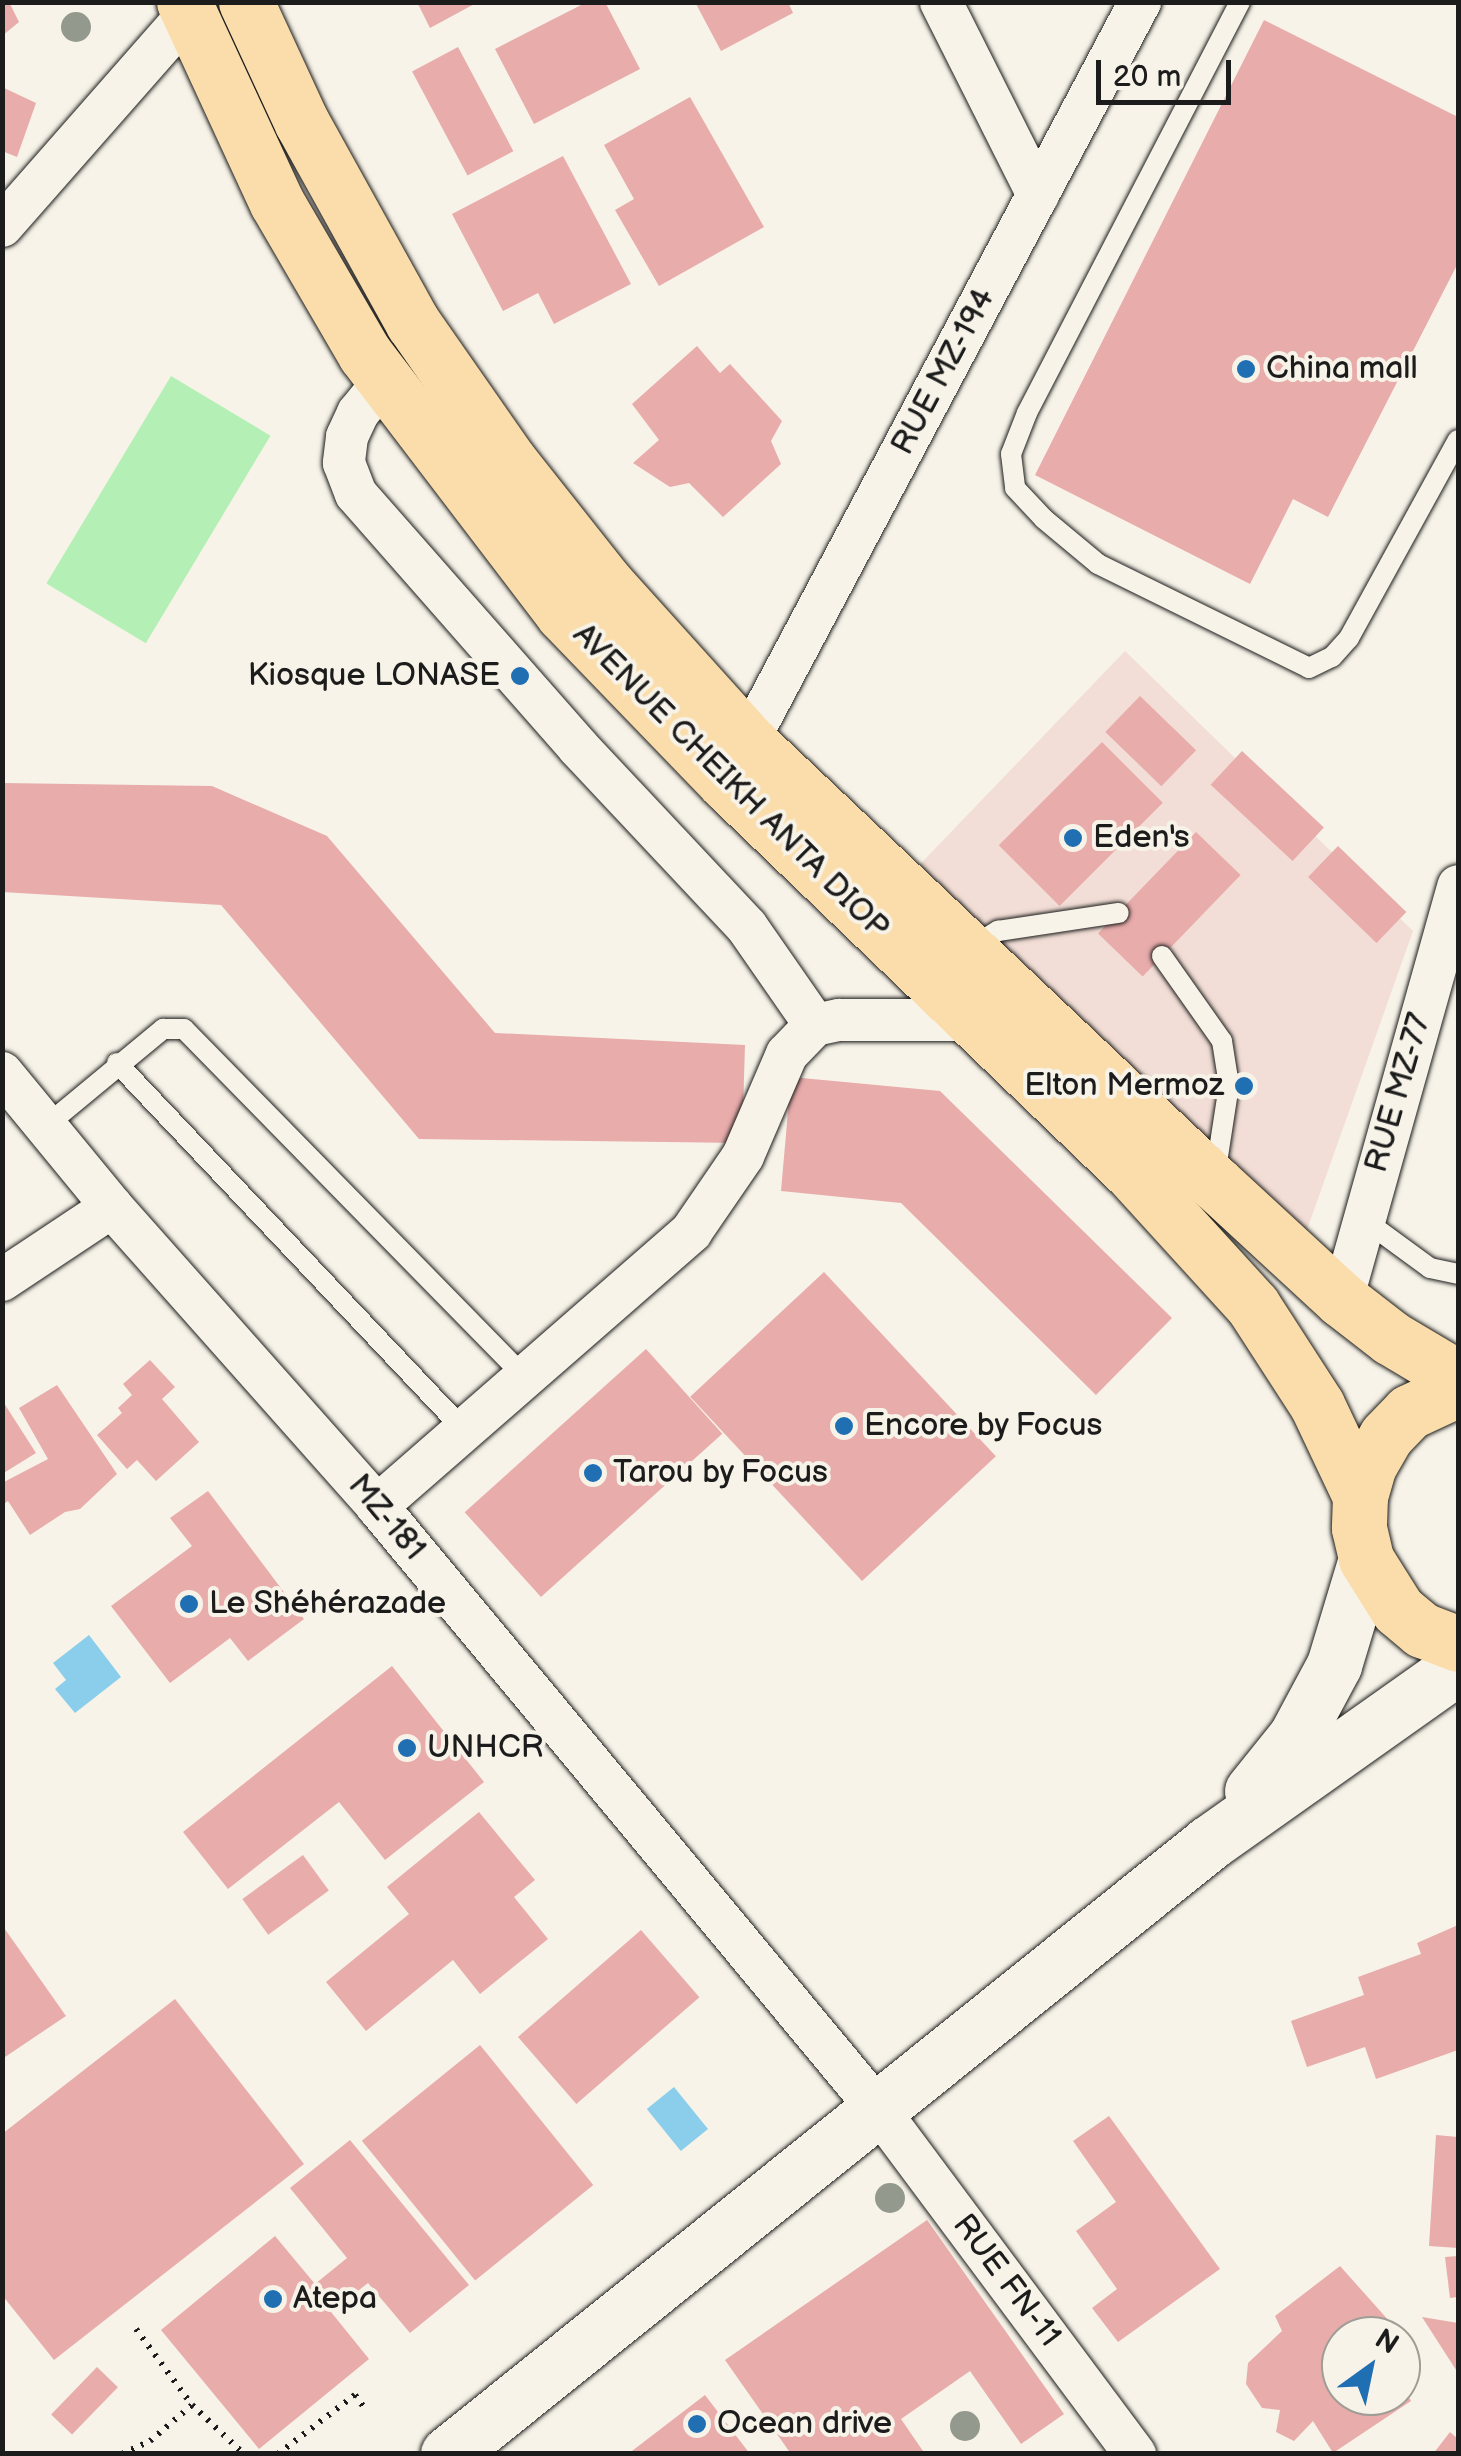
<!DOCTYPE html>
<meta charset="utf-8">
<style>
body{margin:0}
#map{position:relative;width:1461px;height:2456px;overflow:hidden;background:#f7f3e8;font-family:"Balsamiq Sans",sans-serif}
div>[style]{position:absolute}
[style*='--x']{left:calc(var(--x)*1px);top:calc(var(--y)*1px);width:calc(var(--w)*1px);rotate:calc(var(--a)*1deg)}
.built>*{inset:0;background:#f2ded6}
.green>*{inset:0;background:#b4f0b5;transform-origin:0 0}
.water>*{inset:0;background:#8aceec;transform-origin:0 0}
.building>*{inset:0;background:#e8acab;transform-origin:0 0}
.path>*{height:6px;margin-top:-3px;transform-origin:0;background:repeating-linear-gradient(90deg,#1c1c1c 0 2.5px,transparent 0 10.5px)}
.roads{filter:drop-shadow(0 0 2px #1c1c1c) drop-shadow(0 0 2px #1c1c1c)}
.lane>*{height:20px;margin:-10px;padding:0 10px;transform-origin:10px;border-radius:10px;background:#f7f3e8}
.street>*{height:42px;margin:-21px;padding:0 21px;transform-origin:21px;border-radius:21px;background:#f7f3e8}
.secondary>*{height:55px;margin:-27.5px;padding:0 27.5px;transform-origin:27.5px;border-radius:27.5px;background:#f7f3e8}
.primary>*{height:55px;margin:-27.5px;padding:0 27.5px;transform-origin:27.5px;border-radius:27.5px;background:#faddab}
.trees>*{width:30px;height:30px;margin:-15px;border-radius:50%;background:#939a8d}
.dots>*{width:28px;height:28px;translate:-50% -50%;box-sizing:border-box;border:5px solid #f7f3e8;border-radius:50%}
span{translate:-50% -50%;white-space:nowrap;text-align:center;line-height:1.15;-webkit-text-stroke:8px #f7f3e8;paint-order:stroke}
.poi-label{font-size:32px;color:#1c1c1c}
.left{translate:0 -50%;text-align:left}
.right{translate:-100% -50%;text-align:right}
.street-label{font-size:32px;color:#1c1c1c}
.frame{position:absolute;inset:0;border:5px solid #1c1c1c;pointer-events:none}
.north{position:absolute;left:1321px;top:2316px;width:100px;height:100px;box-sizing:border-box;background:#f7f3e8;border:2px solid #9f9d96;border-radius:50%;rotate:33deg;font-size:28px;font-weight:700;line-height:40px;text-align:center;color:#1c1c1c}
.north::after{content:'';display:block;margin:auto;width:35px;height:45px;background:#1f6fb2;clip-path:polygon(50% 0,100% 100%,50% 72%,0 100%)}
.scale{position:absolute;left:1096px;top:60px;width:135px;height:45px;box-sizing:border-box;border:5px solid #1c1c1c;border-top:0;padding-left:12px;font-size:30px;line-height:35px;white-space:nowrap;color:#1c1c1c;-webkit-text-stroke:8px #f7f3e8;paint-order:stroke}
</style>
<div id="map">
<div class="built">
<div style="clip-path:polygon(1125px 651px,1413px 931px,1303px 1241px,904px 881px)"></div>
</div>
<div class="green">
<div style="left:171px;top:376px;width:116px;height:242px;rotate:31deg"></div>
</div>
<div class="water">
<div style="clip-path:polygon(89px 1635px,121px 1677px,75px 1713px,55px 1689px,66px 1680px,53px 1663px)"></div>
<div style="left:674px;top:2087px;width:54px;height:35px;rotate:51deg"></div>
</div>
<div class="building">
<div style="clip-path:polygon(2px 2px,9px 2px,19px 22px,2px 36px)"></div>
<div style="clip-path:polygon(417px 2px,478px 2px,430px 28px)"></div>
<div style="clip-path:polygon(587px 2px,605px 2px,640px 69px,534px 124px,495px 49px)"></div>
<div style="clip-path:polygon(695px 2px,788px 2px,793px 13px,721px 51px)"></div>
<div style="clip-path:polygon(1264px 20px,1458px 117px,1458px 263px,1328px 517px,1293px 499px,1250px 584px,1035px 475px)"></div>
<div style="left:458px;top:47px;width:118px;height:52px;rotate:62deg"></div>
<div style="clip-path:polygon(2px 87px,36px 103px,17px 157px,2px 151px)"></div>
<div style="clip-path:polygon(690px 97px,764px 227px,659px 286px,615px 210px,634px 199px,604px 145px)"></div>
<div style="clip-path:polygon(563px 156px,631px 284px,554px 324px,538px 293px,503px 311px,452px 214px)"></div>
<div style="clip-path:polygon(697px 346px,720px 373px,730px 364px,782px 421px,771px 441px,781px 464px,723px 517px,689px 483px,670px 487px,633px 463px,659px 440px,632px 404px)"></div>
<div style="left:1140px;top:696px;width:78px;height:50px;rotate:44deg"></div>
<div style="left:1102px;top:742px;width:86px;height:146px;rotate:45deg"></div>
<div style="left:1242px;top:751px;width:112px;height:46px;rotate:43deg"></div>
<div style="clip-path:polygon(2px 783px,212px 786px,327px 836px,495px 1033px,745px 1045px,742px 1143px,419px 1139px,221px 905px,2px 892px)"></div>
<div style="left:1196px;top:832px;width:62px;height:141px;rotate:44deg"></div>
<div style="left:1338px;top:846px;width:95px;height:43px;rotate:44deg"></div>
<div style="clip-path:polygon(791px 1077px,940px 1091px,1172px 1318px,1096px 1395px,901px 1203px,781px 1191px)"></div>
<div style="left:824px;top:1272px;width:252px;height:183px;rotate:47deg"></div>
<div style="left:646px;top:1349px;width:114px;height:244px;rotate:48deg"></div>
<div style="clip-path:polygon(150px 1360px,175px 1387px,162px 1399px,199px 1442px,156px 1481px,137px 1460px,127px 1469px,97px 1435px,122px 1413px,118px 1408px,132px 1395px,123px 1384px)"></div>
<div style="clip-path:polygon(57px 1385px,117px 1474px,80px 1509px,65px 1512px,30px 1535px,8px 1501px,2px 1505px,2px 1483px,48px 1459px,19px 1408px)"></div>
<div style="clip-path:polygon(2px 1400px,36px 1453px,2px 1474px)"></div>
<div style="clip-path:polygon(208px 1491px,304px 1619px,248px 1661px,230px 1638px,170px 1683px,111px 1606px,192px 1546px,170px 1518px)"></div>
<div style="clip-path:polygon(392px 1666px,484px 1782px,385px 1860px,339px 1802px,228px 1889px,183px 1832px)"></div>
<div style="clip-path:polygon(479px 1812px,535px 1880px,514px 1897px,548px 1939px,480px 1994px,453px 1960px,366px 2031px,326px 1982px,409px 1914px,387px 1887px)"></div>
<div style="left:303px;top:1855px;width:44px;height:75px;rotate:54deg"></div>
<div style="clip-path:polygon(2px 1925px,66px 2016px,2px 2059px)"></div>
<div style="clip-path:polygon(1458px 1925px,1458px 2050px,1376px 2079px,1365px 2047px,1307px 2067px,1291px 2021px,1364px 1995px,1358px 1977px,1421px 1954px,1417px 1943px)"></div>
<div style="left:641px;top:1930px;width:89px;height:163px;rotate:49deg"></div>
<div style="clip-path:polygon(175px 1999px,304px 2164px,54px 2360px,2px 2295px,2px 2134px)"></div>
<div style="left:480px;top:2045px;width:180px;height:152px;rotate:51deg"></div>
<div style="clip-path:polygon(1109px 2116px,1220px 2269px,1118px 2342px,1092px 2308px,1117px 2289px,1076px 2231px,1116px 2202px,1073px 2141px)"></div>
<div style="clip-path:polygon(1436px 2135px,1458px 2137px,1458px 2248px,1429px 2246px)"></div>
<div style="clip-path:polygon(350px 2140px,469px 2285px,410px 2333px,368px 2283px,331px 2312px,369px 2359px,259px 2449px,161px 2330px,275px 2236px,315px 2284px,347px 2258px,290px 2188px)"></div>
<div style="clip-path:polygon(927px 2220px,1064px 2414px,1021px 2444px,970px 2371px,901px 2419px,925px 2454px,791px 2454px,725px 2360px)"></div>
<div style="clip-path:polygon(1458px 2256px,1458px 2297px,1450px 2298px,1445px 2257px)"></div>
<div style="clip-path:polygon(1340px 2266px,1390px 2322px,1407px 2333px,1414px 2353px,1401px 2381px,1401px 2336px,1341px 2336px,1341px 2396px,1401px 2396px,1401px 2383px,1411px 2401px,1333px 2453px,1313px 2421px,1294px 2441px,1276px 2432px,1280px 2410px,1262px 2408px,1246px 2384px,1248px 2363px,1282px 2331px,1275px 2316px)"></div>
<div style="clip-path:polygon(1422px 2317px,1458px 2323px,1458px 2373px)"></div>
<div style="left:97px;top:2367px;width:29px;height:66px;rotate:44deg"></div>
<div style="clip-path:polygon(705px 2395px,750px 2454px,628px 2454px)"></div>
<div style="clip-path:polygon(1450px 2432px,1458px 2439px,1458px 2454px,1433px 2454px)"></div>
</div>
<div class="path">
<div style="--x:136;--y:2329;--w:94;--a:53.6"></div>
<div style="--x:192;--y:2405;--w:71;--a:43.3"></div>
<div style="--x:122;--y:2454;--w:31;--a:-25"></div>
<div style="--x:150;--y:2441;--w:55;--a:-40.6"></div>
<div style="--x:278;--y:2454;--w:97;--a:-37.5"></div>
<div style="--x:355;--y:2395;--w:19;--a:54"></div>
</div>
<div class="roads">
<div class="lane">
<div style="--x:1240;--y:2;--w:463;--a:117.4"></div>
<div style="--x:1027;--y:413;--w:44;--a:111.3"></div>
<div style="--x:1011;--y:454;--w:34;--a:83"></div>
<div style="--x:1015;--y:488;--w:42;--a:46.9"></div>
<div style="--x:1044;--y:519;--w:70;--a:39.8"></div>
<div style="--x:1098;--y:564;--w:235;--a:26.2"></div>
<div style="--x:1309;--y:668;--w:25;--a:-26"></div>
<div style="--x:1332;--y:657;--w:25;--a:-48"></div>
<div style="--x:1349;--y:638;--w:226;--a:-61.2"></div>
<div style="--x:972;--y:947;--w:31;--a:-32"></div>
<div style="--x:998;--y:931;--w:122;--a:-8.5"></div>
<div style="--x:1162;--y:956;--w:104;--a:54.8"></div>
<div style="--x:1222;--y:1041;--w:45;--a:81"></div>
<div style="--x:1229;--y:1085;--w:91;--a:98.8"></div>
<div style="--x:117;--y:1063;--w:506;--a:46.6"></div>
<div style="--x:47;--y:1125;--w:151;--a:-39.6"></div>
<div style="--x:163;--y:1029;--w:21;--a:0"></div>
<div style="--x:184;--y:1029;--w:489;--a:45.6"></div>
<div style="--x:1363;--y:1219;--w:83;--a:36.2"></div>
<div style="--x:1430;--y:1268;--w:29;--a:12"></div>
</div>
<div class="street">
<div style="--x:941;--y:2;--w:216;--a:63.3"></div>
<div style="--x:2;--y:226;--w:282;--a:-48.7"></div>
<div style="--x:385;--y:380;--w:43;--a:129.3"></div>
<div style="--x:358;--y:413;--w:26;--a:115"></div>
<div style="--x:347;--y:437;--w:26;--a:97"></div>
<div style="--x:344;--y:463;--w:33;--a:69"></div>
<div style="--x:356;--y:494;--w:338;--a:48.7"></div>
<div style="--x:579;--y:748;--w:245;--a:46.8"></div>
<div style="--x:747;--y:927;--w:119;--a:55.2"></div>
<div style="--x:815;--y:1025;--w:25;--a:-12"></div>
<div style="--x:839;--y:1020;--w:131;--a:0"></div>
<div style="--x:748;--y:741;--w:837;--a:-62.06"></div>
<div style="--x:2;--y:1073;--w:173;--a:50.6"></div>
<div style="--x:112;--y:1207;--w:400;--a:48.4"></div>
<div style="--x:377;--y:1506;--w:783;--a:50.29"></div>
<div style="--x:877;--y:2108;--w:432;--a:53.3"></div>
<div style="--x:2;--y:1280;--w:132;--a:-33.6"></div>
<div style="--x:1342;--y:1300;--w:430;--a:-74.3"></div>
<div style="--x:377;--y:1506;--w:417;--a:-41.1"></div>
<div style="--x:691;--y:1232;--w:92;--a:-55.6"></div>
<div style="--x:743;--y:1156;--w:111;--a:-66.7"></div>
<div style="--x:787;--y:1054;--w:40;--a:-46"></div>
</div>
<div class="secondary">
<div style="--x:1252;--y:1791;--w:70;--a:-51.3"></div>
<div style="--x:1296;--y:1736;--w:81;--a:-61.8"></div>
<div style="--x:1334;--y:1665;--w:111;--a:-73.2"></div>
<div style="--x:448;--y:2454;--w:976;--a:-38.76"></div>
<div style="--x:1209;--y:1843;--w:305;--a:-35.3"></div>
</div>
<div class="primary">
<div style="--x:184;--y:2;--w:221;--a:65.2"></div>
<div style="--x:277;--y:203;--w:175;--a:59.8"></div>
<div style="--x:365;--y:354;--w:327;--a:52.7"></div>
<div style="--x:563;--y:614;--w:235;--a:46"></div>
<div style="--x:726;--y:783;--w:564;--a:43.85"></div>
<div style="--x:1133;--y:1174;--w:178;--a:47.7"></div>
<div style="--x:1253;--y:1306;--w:118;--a:57.1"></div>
<div style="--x:1317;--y:1405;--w:101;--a:64.7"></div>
<div style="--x:246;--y:2;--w:133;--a:65.2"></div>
<div style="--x:302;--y:123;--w:229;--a:61"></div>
<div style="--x:413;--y:323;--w:169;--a:55.1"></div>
<div style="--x:510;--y:462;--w:153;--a:51.6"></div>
<div style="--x:605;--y:582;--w:214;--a:48"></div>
<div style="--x:748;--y:741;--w:642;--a:43.42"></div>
<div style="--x:1214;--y:1182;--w:174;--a:42.7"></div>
<div style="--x:1342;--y:1300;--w:62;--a:37.8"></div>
<div style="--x:1391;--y:1338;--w:78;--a:30.8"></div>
<div style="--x:1458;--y:1389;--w:54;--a:154.9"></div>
<div style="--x:1409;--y:1412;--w:33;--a:134"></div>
<div style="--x:1386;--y:1436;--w:34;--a:120"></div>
<div style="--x:1369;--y:1465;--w:32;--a:106"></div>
<div style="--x:1360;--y:1496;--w:32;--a:92"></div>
<div style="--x:1359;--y:1528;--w:32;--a:77"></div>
<div style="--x:1366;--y:1559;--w:60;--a:57.9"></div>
<div style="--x:1398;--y:1610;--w:31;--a:40"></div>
<div style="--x:1422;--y:1630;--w:39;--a:21"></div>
</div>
</div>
<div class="trees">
<div style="left:76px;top:27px"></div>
<div style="left:890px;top:2198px"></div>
<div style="left:965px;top:2426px"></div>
</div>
<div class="dots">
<div style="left:1246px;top:369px;background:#1f6fb2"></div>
<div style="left:520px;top:676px;background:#1f6fb2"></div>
<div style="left:1073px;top:838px;background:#1f6fb2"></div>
<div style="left:1244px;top:1086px;background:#1f6fb2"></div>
<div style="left:844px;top:1426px;background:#1f6fb2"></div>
<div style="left:593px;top:1473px;background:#1f6fb2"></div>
<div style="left:189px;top:1604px;background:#1f6fb2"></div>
<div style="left:407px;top:1748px;background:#1f6fb2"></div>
<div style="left:273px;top:2299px;background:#1f6fb2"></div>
<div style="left:697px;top:2424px;background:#1f6fb2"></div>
</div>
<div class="poi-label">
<span class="left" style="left:1266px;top:369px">China mall</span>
<span class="right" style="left:500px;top:676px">Kiosque LONASE</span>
<span class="left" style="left:1093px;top:838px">Eden's</span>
<span class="right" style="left:1224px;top:1086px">Elton Mermoz</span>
<span class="left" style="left:864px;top:1426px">Encore by Focus</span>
<span class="left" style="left:613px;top:1473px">Tarou by Focus</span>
<span class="left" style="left:209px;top:1604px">Le Shéhérazade</span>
<span class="left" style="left:427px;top:1748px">UNHCR</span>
<span class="left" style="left:293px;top:2299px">Atepa</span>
<span class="left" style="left:717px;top:2424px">Ocean drive</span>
</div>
<div class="street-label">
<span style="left:944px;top:372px;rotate:-62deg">RUE MZ-194</span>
<span style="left:730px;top:782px;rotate:45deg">AVENUE CHEIKH ANTA DIOP</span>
<span style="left:1399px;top:1093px;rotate:-74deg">RUE MZ-77</span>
<span style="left:386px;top:1518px;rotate:50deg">MZ-181</span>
<span style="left:1006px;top:2281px;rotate:53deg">RUE FN-11</span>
</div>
<div class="frame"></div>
<div class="north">N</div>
<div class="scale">20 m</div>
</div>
